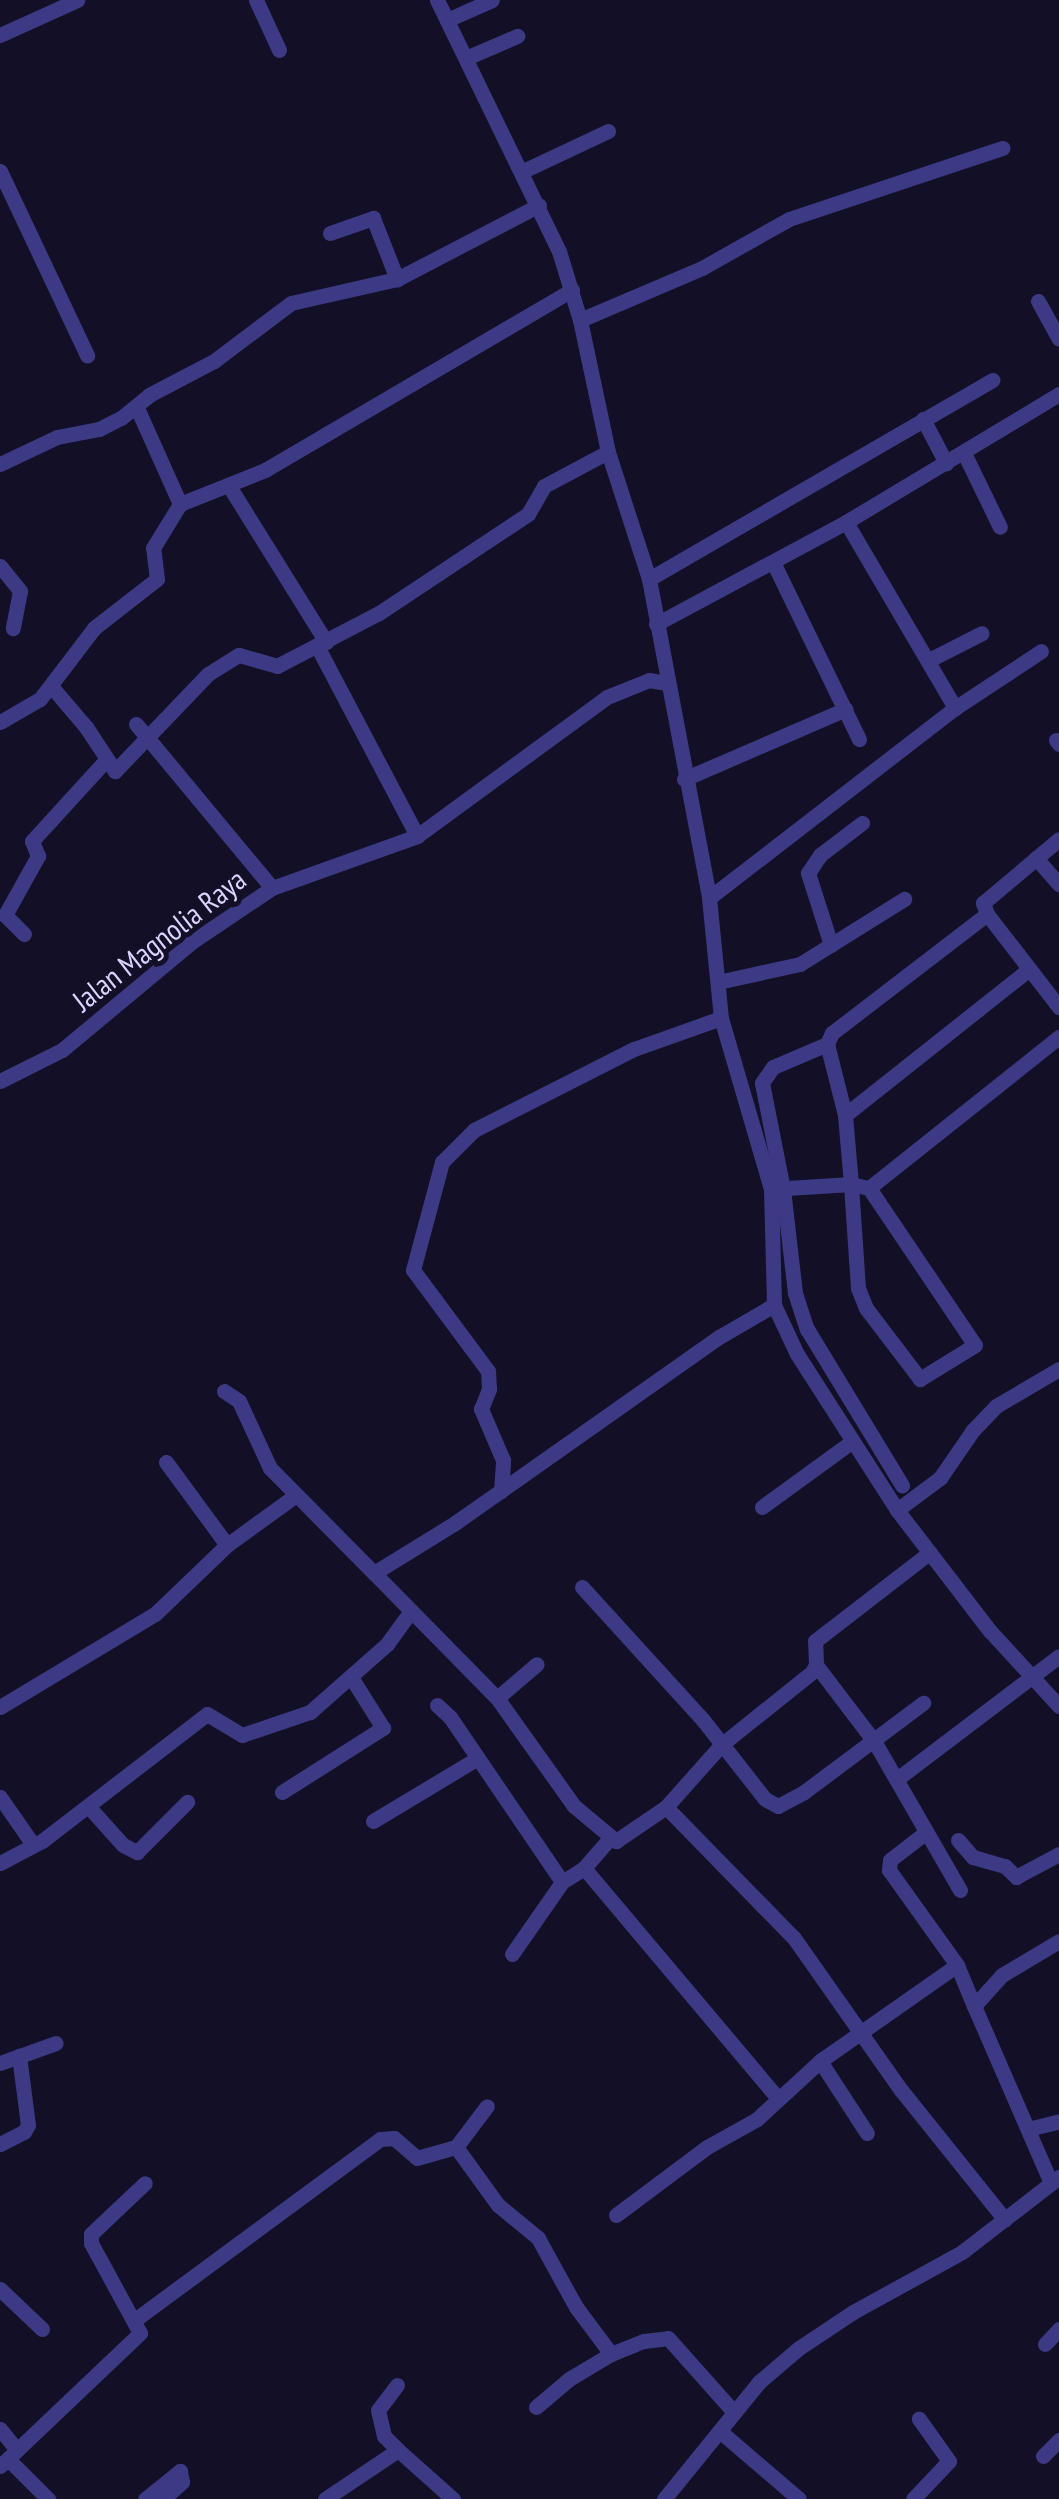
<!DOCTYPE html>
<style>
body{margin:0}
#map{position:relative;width:1059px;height:2499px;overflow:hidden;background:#130f26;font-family:"PT Sans Narrow",sans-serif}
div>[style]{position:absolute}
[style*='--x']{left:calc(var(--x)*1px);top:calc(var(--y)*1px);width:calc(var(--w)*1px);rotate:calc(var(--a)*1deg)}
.street>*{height:15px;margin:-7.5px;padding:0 7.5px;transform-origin:7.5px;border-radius:7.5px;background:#3d3a85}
span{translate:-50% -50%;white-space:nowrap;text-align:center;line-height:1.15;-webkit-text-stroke:10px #130f26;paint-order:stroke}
.street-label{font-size:30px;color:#d9d4ff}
</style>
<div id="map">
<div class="street">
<div style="--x:256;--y:0;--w:55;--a:65.3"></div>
<div style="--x:437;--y:0;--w:279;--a:64.1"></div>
<div style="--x:559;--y:251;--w:72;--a:73.1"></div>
<div style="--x:580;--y:320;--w:135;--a:78"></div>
<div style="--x:608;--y:452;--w:133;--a:72.1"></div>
<div style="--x:649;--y:579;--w:325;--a:79.3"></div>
<div style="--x:709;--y:898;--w:121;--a:84.3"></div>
<div style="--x:721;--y:1018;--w:178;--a:73.7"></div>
<div style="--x:771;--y:1189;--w:116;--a:88.5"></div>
<div style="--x:774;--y:1305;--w:54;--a:64.9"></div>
<div style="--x:797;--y:1354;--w:185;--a:57.3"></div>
<div style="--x:897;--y:1510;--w:153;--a:52.5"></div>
<div style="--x:990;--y:1631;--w:102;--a:47.4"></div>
<div style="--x:447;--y:20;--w:49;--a:-24"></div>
<div style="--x:0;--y:35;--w:85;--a:-24.4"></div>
<div style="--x:466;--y:58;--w:56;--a:-23.3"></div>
<div style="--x:0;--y:171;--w:204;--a:64.7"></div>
<div style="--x:523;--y:171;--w:94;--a:-25.2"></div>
<div style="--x:330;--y:233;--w:46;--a:-19.2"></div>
<div style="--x:373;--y:218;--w:66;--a:68.5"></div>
<div style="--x:1038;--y:301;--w:43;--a:61.1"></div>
<div style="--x:580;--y:320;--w:133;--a:-23.1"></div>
<div style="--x:702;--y:268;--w:100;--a:-29.4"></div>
<div style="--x:789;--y:219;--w:225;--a:-18.4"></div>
<div style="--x:923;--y:419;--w:50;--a:62.4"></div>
<div style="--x:964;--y:453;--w:82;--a:64.1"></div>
<div style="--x:0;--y:464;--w:63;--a:-25.3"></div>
<div style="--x:57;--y:437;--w:43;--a:-10.8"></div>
<div style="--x:99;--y:429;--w:25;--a:-27"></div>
<div style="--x:121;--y:418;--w:36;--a:-39"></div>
<div style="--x:149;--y:395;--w:73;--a:-27.6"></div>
<div style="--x:214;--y:361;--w:96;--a:-37"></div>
<div style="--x:291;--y:303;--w:109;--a:-12.8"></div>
<div style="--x:397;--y:279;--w:160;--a:-27.5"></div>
<div style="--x:229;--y:486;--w:184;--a:58.1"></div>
<div style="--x:180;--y:504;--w:92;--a:-21.8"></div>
<div style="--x:265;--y:470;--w:356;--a:-30.4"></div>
<div style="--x:846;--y:522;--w:216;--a:59.6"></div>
<div style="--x:773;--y:562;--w:197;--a:64.1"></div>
<div style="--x:0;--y:566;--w:32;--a:51"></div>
<div style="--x:20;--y:591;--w:38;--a:101"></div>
<div style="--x:649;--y:579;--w:397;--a:-30.1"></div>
<div style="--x:656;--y:624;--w:216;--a:-28.2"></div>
<div style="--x:846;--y:522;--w:249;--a:-31"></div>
<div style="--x:317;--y:646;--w:215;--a:62.2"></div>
<div style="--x:929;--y:660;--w:59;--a:-27"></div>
<div style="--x:51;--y:686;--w:54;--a:49.5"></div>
<div style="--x:86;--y:727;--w:53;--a:56.6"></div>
<div style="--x:115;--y:771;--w:134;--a:-46.2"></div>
<div style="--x:208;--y:674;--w:36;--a:-32"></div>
<div style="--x:239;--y:655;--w:40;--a:16"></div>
<div style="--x:277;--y:666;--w:115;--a:-27.5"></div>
<div style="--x:379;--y:613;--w:179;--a:-33.6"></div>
<div style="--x:528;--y:514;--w:32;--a:-60"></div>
<div style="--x:544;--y:486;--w:72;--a:-28"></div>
<div style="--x:0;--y:722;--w:46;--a:-29.9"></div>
<div style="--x:40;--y:699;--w:89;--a:-52.7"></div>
<div style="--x:94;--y:628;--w:80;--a:-37.9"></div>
<div style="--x:157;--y:579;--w:31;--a:-97"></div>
<div style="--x:153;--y:548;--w:52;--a:-58.5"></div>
<div style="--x:180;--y:504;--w:105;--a:-114.1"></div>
<div style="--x:136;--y:724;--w:213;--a:50.3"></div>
<div style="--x:1056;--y:740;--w:5;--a:53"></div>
<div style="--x:684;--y:779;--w:176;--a:-23.4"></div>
<div style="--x:1036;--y:858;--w:35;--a:49"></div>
<div style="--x:709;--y:898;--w:311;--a:-37.7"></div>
<div style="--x:955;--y:708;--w:103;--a:-33.5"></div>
<div style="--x:987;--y:914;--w:118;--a:52.3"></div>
<div style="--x:24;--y:934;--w:27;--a:-135"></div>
<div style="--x:5;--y:915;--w:68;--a:-60.8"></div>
<div style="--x:38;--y:856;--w:16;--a:-112"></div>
<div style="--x:32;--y:841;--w:108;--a:-47.6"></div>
<div style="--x:831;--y:945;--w:76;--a:-107.7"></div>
<div style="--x:808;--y:873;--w:22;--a:-56"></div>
<div style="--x:820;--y:855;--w:53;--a:-37.3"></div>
<div style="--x:718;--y:982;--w:84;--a:-12.4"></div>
<div style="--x:800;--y:964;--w:123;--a:-32"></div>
<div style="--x:827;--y:1044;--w:59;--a:156.9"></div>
<div style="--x:773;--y:1067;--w:19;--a:125"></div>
<div style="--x:762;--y:1083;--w:108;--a:78.8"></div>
<div style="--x:783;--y:1189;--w:105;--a:83.4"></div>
<div style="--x:795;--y:1293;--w:38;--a:72"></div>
<div style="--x:807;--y:1329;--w:183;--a:58.7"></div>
<div style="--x:0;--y:1081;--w:69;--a:-26.6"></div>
<div style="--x:62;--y:1050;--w:170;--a:-39.8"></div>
<div style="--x:193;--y:941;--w:95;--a:-33.9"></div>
<div style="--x:272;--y:888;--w:154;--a:-19.7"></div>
<div style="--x:417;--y:836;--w:235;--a:-36.2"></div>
<div style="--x:607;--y:697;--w:45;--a:-22"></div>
<div style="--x:649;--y:680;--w:17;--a:10"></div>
<div style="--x:845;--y:1115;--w:235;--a:-38.4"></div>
<div style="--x:869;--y:1188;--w:243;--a:-38.5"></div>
<div style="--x:771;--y:1189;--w:80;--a:-3.6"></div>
<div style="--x:851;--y:1184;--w:18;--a:13"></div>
<div style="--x:869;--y:1188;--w:189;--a:56"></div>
<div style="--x:975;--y:1345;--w:65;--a:148.3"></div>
<div style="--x:920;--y:1379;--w:89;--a:-127.3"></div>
<div style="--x:866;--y:1308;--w:22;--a:-112"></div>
<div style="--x:858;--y:1288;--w:104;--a:-93.9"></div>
<div style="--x:851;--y:1184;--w:69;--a:-95"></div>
<div style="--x:845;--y:1115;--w:73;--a:-104.2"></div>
<div style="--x:827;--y:1044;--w:12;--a:-66"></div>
<div style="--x:832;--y:1033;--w:195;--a:-37.5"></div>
<div style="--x:987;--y:914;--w:12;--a:-110"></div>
<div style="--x:983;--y:903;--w:99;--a:-40.1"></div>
<div style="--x:224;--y:1391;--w:18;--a:34"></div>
<div style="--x:239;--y:1401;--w:74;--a:65.2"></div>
<div style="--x:270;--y:1468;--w:148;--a:45.3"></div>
<div style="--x:374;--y:1573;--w:95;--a:-31.7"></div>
<div style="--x:455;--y:1523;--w:323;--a:-35.2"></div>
<div style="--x:719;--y:1337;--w:64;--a:-30.2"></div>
<div style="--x:166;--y:1462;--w:103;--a:53.7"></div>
<div style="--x:501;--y:1491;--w:31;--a:-86"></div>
<div style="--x:503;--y:1460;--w:56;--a:-113.3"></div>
<div style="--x:481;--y:1409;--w:22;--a:-68"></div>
<div style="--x:489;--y:1389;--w:18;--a:-93"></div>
<div style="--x:488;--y:1371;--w:126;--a:-126.6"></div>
<div style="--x:413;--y:1270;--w:112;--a:-75"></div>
<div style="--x:442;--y:1162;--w:45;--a:-45"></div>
<div style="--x:474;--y:1130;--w:179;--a:-26.9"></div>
<div style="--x:634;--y:1049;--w:92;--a:-19.6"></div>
<div style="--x:762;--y:1507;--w:110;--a:-36.1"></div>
<div style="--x:897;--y:1510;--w:54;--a:-36.7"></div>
<div style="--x:940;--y:1478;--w:58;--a:-55.5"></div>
<div style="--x:973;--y:1430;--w:33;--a:-46"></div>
<div style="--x:996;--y:1406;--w:73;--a:-30.4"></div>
<div style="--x:374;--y:1573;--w:175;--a:45.5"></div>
<div style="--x:497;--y:1698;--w:133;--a:54.5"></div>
<div style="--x:574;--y:1806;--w:55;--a:39.8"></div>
<div style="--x:616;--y:1841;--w:60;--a:-34.2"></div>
<div style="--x:666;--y:1807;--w:83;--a:-48.4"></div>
<div style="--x:721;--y:1745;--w:117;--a:-38.7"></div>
<div style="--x:812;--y:1672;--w:8;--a:-60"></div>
<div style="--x:816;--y:1665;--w:24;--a:-92"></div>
<div style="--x:815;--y:1641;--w:145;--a:-37.7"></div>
<div style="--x:582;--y:1587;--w:180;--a:47.7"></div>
<div style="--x:703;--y:1720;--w:100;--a:51.9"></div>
<div style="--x:765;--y:1799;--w:15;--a:28"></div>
<div style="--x:778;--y:1806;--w:30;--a:-28"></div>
<div style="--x:804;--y:1792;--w:149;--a:-36.8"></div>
<div style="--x:816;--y:1665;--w:96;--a:52.7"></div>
<div style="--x:874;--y:1741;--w:172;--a:60"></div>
<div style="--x:497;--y:1698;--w:52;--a:-40.4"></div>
<div style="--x:437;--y:1705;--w:18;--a:43"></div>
<div style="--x:450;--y:1717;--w:199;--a:55.8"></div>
<div style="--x:0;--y:1707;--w:181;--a:-31"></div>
<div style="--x:155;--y:1614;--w:100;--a:-43.8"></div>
<div style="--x:227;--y:1545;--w:85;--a:-35.9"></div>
<div style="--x:897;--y:1779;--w:203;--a:-37.2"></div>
<div style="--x:282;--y:1792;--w:120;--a:-32.4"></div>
<div style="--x:383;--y:1728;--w:60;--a:-122.1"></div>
<div style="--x:0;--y:1797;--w:56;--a:55.2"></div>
<div style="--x:88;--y:1806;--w:52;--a:48.1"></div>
<div style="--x:123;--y:1845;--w:16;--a:27"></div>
<div style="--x:137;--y:1852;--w:71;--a:-45"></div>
<div style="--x:666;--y:1807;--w:183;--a:45.7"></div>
<div style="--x:794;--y:1938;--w:186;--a:54.9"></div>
<div style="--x:901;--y:2090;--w:166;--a:51.3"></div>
<div style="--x:373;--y:1821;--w:122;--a:-31"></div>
<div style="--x:925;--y:1833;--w:44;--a:142.4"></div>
<div style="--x:890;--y:1860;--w:10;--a:96"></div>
<div style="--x:889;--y:1870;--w:117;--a:54.4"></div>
<div style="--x:958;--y:1840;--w:23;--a:49"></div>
<div style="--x:973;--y:1857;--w:33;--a:16"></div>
<div style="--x:1005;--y:1866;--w:16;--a:45"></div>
<div style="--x:1016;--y:1877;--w:49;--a:-28.1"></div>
<div style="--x:0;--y:1863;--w:47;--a:-27.6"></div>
<div style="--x:42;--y:1841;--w:208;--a:-37.6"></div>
<div style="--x:207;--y:1714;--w:41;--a:31"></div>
<div style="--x:242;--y:1735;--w:72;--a:-18.7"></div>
<div style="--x:310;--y:1712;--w:103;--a:-41.4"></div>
<div style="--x:387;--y:1644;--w:41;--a:-54"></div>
<div style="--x:584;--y:1868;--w:301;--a:49.9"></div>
<div style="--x:512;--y:1954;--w:88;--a:-55.2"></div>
<div style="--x:562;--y:1882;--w:26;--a:-32"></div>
<div style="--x:584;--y:1868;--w:38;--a:-49"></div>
<div style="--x:820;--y:2061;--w:86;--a:56.9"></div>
<div style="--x:0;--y:2063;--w:59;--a:-19.7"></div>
<div style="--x:1028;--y:2129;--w:32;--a:-14"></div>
<div style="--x:0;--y:2144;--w:27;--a:-27"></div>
<div style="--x:24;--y:2132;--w:8;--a:-60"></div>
<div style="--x:28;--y:2125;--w:70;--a:-97.4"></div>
<div style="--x:456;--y:2147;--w:72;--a:54.1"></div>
<div style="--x:498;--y:2205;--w:52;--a:39.5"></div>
<div style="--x:538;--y:2238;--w:79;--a:61.2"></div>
<div style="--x:576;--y:2307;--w:59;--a:53.3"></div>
<div style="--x:1051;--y:2183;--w:193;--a:-113.5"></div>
<div style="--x:974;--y:2006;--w:42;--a:-47.9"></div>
<div style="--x:1002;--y:1975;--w:66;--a:-30.8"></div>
<div style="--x:616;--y:2215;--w:114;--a:-36.8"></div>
<div style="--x:707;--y:2147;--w:57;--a:-29.2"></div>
<div style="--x:757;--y:2119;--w:86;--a:-42.6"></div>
<div style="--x:820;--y:2061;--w:167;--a:-35"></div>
<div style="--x:957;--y:1965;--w:44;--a:67.5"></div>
<div style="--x:0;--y:2289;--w:58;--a:43.6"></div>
<div style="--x:136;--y:2319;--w:303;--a:-36.4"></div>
<div style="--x:380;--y:2139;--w:14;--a:-4"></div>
<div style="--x:394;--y:2138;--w:30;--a:41"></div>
<div style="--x:417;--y:2158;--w:41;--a:-15.8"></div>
<div style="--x:456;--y:2147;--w:51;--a:-52.9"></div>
<div style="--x:1045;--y:2344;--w:21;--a:-47"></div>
<div style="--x:397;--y:2385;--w:31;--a:127"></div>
<div style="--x:378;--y:2410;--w:27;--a:77"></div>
<div style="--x:384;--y:2436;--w:20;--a:45"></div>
<div style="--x:536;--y:2407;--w:43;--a:-40.3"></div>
<div style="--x:569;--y:2379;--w:49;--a:-30.8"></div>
<div style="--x:611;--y:2354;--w:35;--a:-22"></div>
<div style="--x:644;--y:2341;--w:24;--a:-7"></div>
<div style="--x:668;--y:2338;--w:98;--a:48.3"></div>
<div style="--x:0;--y:2429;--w:27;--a:51"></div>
<div style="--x:722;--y:2433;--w:101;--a:40.6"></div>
<div style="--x:1043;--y:2456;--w:23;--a:-45"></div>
<div style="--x:8;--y:2459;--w:57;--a:45"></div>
<div style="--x:0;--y:2466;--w:193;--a:-43.5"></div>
<div style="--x:140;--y:2333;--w:102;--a:-118.6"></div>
<div style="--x:91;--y:2243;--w:9;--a:-90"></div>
<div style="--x:91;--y:2234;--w:74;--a:-43.4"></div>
<div style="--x:145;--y:2499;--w:45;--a:-38.7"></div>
<div style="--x:180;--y:2471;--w:11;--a:80"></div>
<div style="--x:182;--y:2482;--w:25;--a:138"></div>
<div style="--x:325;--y:2499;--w:88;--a:-33.9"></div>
<div style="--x:398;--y:2450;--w:74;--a:41.7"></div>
<div style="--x:664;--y:2499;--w:151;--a:-50.9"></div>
<div style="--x:759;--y:2382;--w:52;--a:-40.4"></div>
<div style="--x:799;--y:2348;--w:65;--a:-33.7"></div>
<div style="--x:853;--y:2312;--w:124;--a:-28.8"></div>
<div style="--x:962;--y:2252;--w:123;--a:-37.7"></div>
<div style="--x:913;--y:2499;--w:52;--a:-46.5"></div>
<div style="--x:949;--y:2461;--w:52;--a:-125.5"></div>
</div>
<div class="street-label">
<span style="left:159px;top:940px;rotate:-38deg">Jalan Magnolia Raya</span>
</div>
</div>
